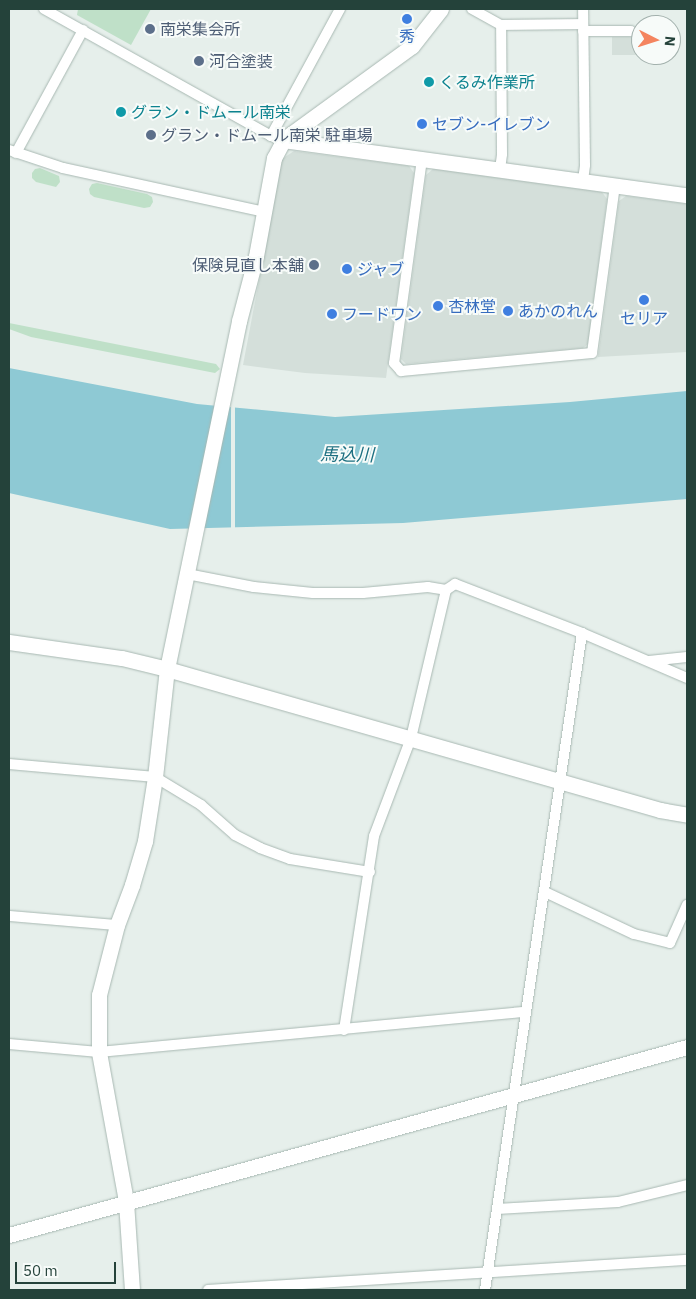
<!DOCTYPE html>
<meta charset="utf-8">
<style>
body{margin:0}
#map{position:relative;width:696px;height:1299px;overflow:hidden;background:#e6efeb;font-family:"IBM Plex Sans","Noto Sans JP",sans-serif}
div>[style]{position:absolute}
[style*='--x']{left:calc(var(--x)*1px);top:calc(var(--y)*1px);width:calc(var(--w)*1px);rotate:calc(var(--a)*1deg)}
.built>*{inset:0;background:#d4dfda;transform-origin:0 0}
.green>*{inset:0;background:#bfe0c8}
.water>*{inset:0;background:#8ec9d4}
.pier>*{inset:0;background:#e6efeb;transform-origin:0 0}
.roads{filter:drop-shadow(0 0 1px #a8b8b2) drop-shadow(0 0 1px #a8b8b2)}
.street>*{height:10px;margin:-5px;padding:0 5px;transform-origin:5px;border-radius:5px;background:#fff}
.secondary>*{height:15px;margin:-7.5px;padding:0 7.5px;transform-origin:7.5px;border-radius:7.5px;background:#fff}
.dots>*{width:14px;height:14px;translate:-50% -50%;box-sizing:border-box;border:2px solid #f7fbf9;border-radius:50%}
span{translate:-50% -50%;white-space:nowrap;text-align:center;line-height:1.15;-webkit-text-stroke:4px #f7fbf9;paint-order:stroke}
.service-label{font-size:16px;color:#4e5e75}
.left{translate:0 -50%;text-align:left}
.right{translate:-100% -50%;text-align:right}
.shop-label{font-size:16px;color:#366cbe}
.culture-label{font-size:16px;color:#0d838f}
.water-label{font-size:18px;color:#1c6f80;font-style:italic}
.frame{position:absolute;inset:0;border:10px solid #24423a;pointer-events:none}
.north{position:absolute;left:631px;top:15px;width:50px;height:50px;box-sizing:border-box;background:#f7fbf9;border:1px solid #a3b1ad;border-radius:50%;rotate:95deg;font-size:14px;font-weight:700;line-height:20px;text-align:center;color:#24423a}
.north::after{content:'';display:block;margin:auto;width:18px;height:22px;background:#f4845f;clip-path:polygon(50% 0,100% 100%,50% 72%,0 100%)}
.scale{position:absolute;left:15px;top:1262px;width:101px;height:22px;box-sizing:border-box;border:2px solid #24423a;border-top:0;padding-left:6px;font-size:15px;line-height:18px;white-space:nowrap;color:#24423a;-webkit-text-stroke:4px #f7fbf9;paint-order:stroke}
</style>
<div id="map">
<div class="built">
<div style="left:612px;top:37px;width:29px;height:18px"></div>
<div style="clip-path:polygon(294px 151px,409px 166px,414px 173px,386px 378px,305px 373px,243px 365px,282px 159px)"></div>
<div style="clip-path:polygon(433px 169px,602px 192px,607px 199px,588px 344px,583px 348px,406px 364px,401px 359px,426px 175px)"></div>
<div style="clip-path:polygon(626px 196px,687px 204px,687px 352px,598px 357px,619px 201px)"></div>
</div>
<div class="green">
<div style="clip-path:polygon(78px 9px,151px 9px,131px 45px,77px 15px)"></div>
<div style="clip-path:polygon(40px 168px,59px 176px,60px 182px,56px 187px,36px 182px,32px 178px,32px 173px,35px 169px)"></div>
<div style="clip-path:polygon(97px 183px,147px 194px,152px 197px,153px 202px,150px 207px,144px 208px,94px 197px,90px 194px,89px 189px,92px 184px)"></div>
<div style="clip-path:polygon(9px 323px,216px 364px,220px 369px,215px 373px,31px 337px,9px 329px)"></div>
</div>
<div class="water">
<div style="clip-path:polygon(9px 368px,197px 404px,335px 417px,570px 402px,687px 391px,687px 499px,403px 523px,170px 529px,9px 493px)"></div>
</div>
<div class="pier">
<div style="left:231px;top:405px;width:4px;height:128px"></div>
</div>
<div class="roads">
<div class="street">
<div style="--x:44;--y:9;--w:260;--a:29.2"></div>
<div style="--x:271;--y:136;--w:13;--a:18"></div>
<div style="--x:472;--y:9;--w:33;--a:29"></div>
<div style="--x:583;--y:31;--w:48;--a:0"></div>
<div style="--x:271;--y:136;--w:145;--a:-61.5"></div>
<div style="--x:9;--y:150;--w:57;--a:18.4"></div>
<div style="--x:63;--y:168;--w:206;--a:12.3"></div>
<div style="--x:16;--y:153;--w:140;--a:-61.4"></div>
<div style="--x:422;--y:159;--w:206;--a:97.8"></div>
<div style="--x:394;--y:363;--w:11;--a:49"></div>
<div style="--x:401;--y:371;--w:192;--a:-5.4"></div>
<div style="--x:592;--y:353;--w:170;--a:-82.2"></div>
<div style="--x:500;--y:169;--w:15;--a:-82"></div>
<div style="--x:502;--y:154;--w:129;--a:-90.4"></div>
<div style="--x:501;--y:25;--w:82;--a:-0.7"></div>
<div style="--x:583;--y:180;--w:15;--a:-82"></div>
<div style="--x:585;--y:165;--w:156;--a:-90.7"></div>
<div style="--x:187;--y:574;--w:68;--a:11"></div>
<div style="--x:254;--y:587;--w:59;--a:5.8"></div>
<div style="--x:313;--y:593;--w:50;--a:0"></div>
<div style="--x:363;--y:593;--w:65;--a:-5.3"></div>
<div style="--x:428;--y:587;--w:18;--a:9"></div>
<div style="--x:446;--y:590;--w:11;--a:-34"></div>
<div style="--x:455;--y:584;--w:136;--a:21.1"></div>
<div style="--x:582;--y:633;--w:114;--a:23.2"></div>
<div style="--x:649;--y:661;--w:38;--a:-6"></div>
<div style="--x:9;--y:764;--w:147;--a:5.1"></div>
<div style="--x:155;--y:777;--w:54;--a:31.3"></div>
<div style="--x:201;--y:805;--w:45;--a:41.4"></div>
<div style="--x:235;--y:835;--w:28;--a:27"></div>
<div style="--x:260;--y:848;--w:32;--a:20"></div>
<div style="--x:290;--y:859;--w:81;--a:9.2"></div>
<div style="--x:545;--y:892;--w:98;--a:25.3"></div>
<div style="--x:634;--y:934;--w:37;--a:14"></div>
<div style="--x:670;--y:943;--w:42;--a:-65.9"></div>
<div style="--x:9;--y:916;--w:108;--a:4.8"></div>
<div style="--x:344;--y:1030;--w:196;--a:-81.2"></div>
<div style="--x:374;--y:836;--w:105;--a:-69.3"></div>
<div style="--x:411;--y:738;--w:152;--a:-76.7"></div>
<div style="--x:9;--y:1044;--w:90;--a:5.1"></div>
<div style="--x:99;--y:1052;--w:429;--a:-5.4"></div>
<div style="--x:497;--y:1209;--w:121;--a:-3.3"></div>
<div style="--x:618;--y:1202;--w:71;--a:-13.8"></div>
<div style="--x:208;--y:1290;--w:480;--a:-3.6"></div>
<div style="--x:485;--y:1290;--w:664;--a:-81.6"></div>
</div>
<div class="secondary">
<div style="--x:283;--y:140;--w:408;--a:7.8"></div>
<div style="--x:9;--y:642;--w:114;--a:8.1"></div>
<div style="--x:122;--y:658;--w:46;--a:13.7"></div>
<div style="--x:167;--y:669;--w:513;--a:15.96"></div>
<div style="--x:660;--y:810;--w:27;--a:10"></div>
<div style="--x:9;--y:1235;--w:704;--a:-15.5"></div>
<div style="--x:132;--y:1290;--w:89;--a:-93.9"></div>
<div style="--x:126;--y:1201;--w:151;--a:-100.3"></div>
<div style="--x:99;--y:1052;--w:57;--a:-90"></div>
<div style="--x:99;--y:995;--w:72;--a:-75.6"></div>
<div style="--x:117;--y:925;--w:43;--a:-69.4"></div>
<div style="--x:132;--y:885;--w:46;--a:-73.5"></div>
<div style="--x:145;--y:841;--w:65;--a:-81.1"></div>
<div style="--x:155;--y:777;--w:109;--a:-83.7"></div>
<div style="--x:167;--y:669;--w:355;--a:-78.3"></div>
<div style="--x:239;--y:321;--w:67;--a:-75.3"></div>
<div style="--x:256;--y:256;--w:100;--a:-79.6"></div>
<div style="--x:274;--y:158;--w:21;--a:-62"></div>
<div style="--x:284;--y:139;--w:158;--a:-36"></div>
<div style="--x:412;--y:46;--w:47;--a:-51.9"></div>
</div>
</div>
<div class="dots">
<div style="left:407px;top:19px;background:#3f7fe0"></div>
<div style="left:150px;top:29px;background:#5c6f8a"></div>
<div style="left:199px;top:61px;background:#5c6f8a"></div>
<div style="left:429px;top:82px;background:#0f9aa8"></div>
<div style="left:121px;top:112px;background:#0f9aa8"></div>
<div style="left:422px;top:124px;background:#3f7fe0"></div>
<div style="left:151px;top:135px;background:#5c6f8a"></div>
<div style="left:314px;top:265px;background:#5c6f8a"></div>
<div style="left:347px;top:269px;background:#3f7fe0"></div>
<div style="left:644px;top:300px;background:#3f7fe0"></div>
<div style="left:438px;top:306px;background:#3f7fe0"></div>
<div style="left:508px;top:311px;background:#3f7fe0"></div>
<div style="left:332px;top:314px;background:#3f7fe0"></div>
</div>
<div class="service-label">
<span class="left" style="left:160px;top:29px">南栄集会所</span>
<span class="left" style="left:209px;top:61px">河合塗装</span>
<span class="left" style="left:161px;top:135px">グラン・ドムール南栄 駐車場</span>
<span class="right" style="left:304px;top:265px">保険見直し本舗</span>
</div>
<div class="shop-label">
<span style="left:407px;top:36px">秀</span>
<span class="left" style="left:432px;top:124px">セブン-イレブン</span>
<span class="left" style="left:357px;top:269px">ジャブ</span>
<span class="left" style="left:448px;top:306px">杏林堂</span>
<span class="left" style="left:518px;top:311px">あかのれん</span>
<span class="left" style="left:342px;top:314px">フードワン</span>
<span style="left:644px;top:318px">セリア</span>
</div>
<div class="culture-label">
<span class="left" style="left:439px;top:82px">くるみ作業所</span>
<span class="left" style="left:131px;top:112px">グラン・ドムール南栄</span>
</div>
<div class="water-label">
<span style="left:347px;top:455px;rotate:1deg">馬込川</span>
</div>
<div class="frame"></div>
<div class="north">N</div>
<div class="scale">50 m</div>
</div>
